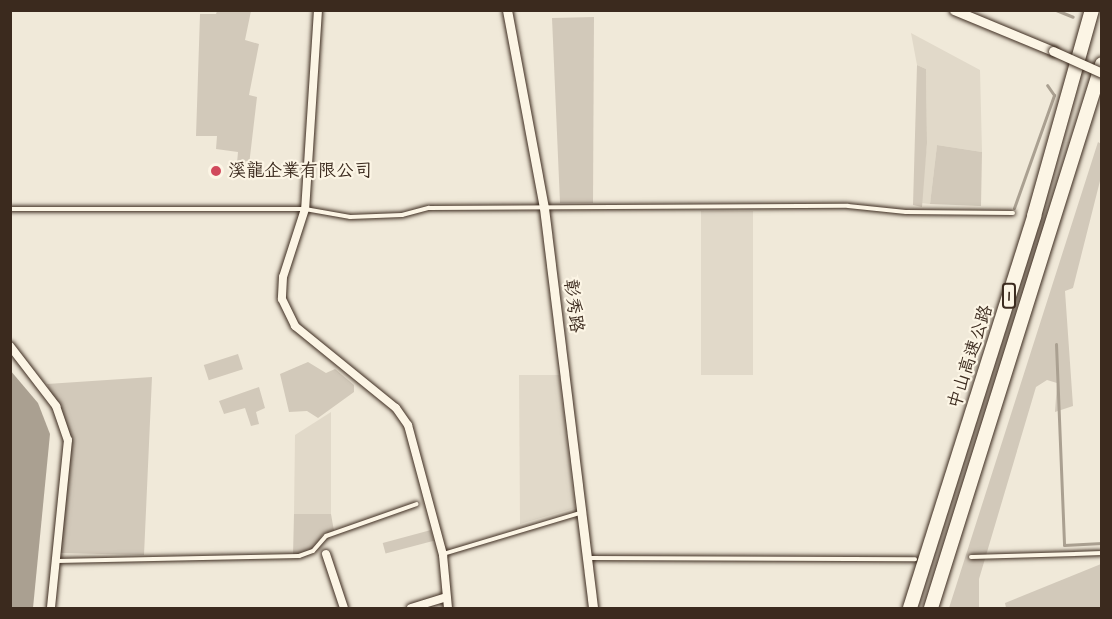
<!DOCTYPE html>
<meta charset="utf-8">
<style>
body{margin:0}
#map{position:relative;width:1112px;height:619px;overflow:hidden;background:#f0e9d9;font-family:"Architects Daughter","LXGW WenKai TC",sans-serif}
div>[style]{position:absolute}
[style*='--x']{left:calc(var(--x)*1px);top:calc(var(--y)*1px);width:calc(var(--w)*1px);rotate:calc(var(--a)*1deg)}
.built>*{inset:0;background:#e1d9c9;transform-origin:0 0}
.green>*{inset:0;background:#d2c9ba;transform-origin:0 0}
.water>*{inset:0;background:#aaa091}
.stream>*{height:3px;margin:-1.5px;padding:0 1.5px;transform-origin:1.5px;border-radius:1.5px;background:#aaa091}
.roads{filter:drop-shadow(0 0 2px #3b2a1e) drop-shadow(0 0 2px #3b2a1e)}
.service>*{height:4px;margin:-2px;padding:0 2px;transform-origin:2px;border-radius:2px;background:#fcf5e5}
.minor>*{height:8px;margin:-4px;padding:0 4px;transform-origin:4px;border-radius:4px;background:#fcf5e5}
.tertiary>*{height:9px;margin:-4.5px;padding:0 4.5px;transform-origin:4.5px;border-radius:4.5px;background:#fcf5e5}
.motorway>*{height:14px;margin:-7px;padding:0 7px;transform-origin:7px;border-radius:7px;background:#fcf5e5}
.bridges{filter:drop-shadow(0 0 2px #3b2a1e) drop-shadow(0 0 2px #3b2a1e)}
.tertiary-bridge>*{height:9px;margin:-4.5px;padding:0 4.5px;transform-origin:4.5px;border-radius:4.5px;background:#fcf5e5}
.dots>*{width:16px;height:16px;translate:-50% -50%;box-sizing:border-box;border:3px solid #fcf5e5;border-radius:50%}
span{translate:-50% -50%;white-space:nowrap;text-align:center;line-height:1.15;-webkit-text-stroke:4.5px #fcf5e5;paint-order:stroke}
.shield-label span{padding:2px 4px;background:#fcf5e5;border:2px solid;border-radius:4px;-webkit-text-stroke-width:0}
.shield-label{font-size:16px;color:#3b2a1e;font-weight:700}
.poi-label{font-size:18px;color:#3b2a1e}
.left{translate:0 -50%;text-align:left}
.street-label{font-size:18px;color:#3b2a1e}
.frame{position:absolute;inset:0;border:12px solid #3b2a1e;pointer-events:none}
</style>
<div id="map">
<div class="built">
<div style="clip-path:polygon(911px 33px,980px 70px,982px 152px,937px 145px,930px 204px,921px 203px,927px 143px,926px 69px,917px 65px)"></div>
<div style="left:701px;top:211px;width:52px;height:164px"></div>
<div style="clip-path:polygon(519px 375px,559px 375px,575px 508px,520px 524px)"></div>
<div style="clip-path:polygon(331px 412px,331px 514px,294px 514px,295px 435px)"></div>
</div>
<div class="green">
<div style="clip-path:polygon(217px 11px,251px 11px,245px 40px,259px 44px,249px 95px,257px 97px,249px 165px,237px 163px,238px 152px,216px 149px,217px 136px,196px 136px,200px 14px,216px 14px)"></div>
<div style="clip-path:polygon(594px 17px,593px 203px,560px 203px,552px 18px)"></div>
<div style="clip-path:polygon(917px 65px,926px 69px,927px 143px,922px 207px,913px 205px)"></div>
<div style="clip-path:polygon(1098px 142px,1101px 144px,1101px 177px,1073px 288px,1065px 291px,1073px 406px,1055px 412px,1057px 383px,1047px 380px,1036px 387px,979px 579px,979px 608px,949px 608px)"></div>
<div style="clip-path:polygon(937px 145px,982px 152px,981px 206px,930px 204px)"></div>
<div style="left:238px;top:354px;width:16px;height:36px;rotate:72deg"></div>
<div style="clip-path:polygon(308px 362px,326px 373px,335px 369px,354px 385px,354px 392px,318px 418px,307px 411px,289px 412px,280px 374px)"></div>
<div style="clip-path:polygon(152px 377px,144px 555px,60px 553px,65px 427px,47px 384px)"></div>
<div style="clip-path:polygon(259px 387px,265px 408px,256px 412px,259px 424px,251px 426px,245px 408px,224px 414px,219px 401px)"></div>
<div style="clip-path:polygon(294px 514px,331px 514px,334px 531px,322px 535px,311px 554px,293px 556px)"></div>
<div style="left:431px;top:530px;width:11px;height:50px;rotate:75deg"></div>
<div style="clip-path:polygon(1101px 564px,1101px 608px,1006px 608px,1005px 603px)"></div>
</div>
<div class="water">
<div style="clip-path:polygon(10px 370px,38px 403px,50px 434px,33px 608px,11px 608px)"></div>
</div>
<div class="stream">
<div style="--x:1056;--y:10;--w:18;--a:22"></div>
<div style="--x:1014;--y:208;--w:120;--a:-70.5"></div>
<div style="--x:1054;--y:95;--w:12;--a:-125"></div>
<div style="--x:1056;--y:344;--w:201;--a:87.7"></div>
<div style="--x:1064;--y:545;--w:38;--a:-3"></div>
</div>
<div class="roads">
<div class="service">
<div style="--x:10;--y:209;--w:295;--a:0"></div>
<div style="--x:305;--y:209;--w:46;--a:10.1"></div>
<div style="--x:350;--y:217;--w:52;--a:-2.2"></div>
<div style="--x:402;--y:215;--w:28;--a:-15"></div>
<div style="--x:429;--y:208;--w:419;--a:-0.3"></div>
<div style="--x:848;--y:206;--w:58;--a:5.9"></div>
<div style="--x:906;--y:212;--w:107;--a:0.5"></div>
<div style="--x:443;--y:554;--w:143;--a:-16.7"></div>
<div style="--x:971;--y:557;--w:131;--a:-1.7"></div>
<div style="--x:589;--y:558;--w:326;--a:0.2"></div>
<div style="--x:57;--y:561;--w:242;--a:-1.2"></div>
<div style="--x:299;--y:556;--w:15;--a:-20"></div>
<div style="--x:313;--y:551;--w:20;--a:-49"></div>
<div style="--x:326;--y:536;--w:96;--a:-19.4"></div>
</div>
<div class="minor">
<div style="--x:318;--y:10;--w:199;--a:93.7"></div>
<div style="--x:305;--y:209;--w:71;--a:107.9"></div>
<div style="--x:283;--y:277;--w:22;--a:93"></div>
<div style="--x:282;--y:299;--w:30;--a:64"></div>
<div style="--x:295;--y:326;--w:130;--a:39.1"></div>
<div style="--x:396;--y:408;--w:21;--a:55"></div>
<div style="--x:408;--y:425;--w:135;--a:74.9"></div>
<div style="--x:443;--y:555;--w:53;--a:84.6"></div>
<div style="--x:10;--y:346;--w:76;--a:52.5"></div>
<div style="--x:56;--y:406;--w:36;--a:71"></div>
<div style="--x:68;--y:440;--w:169;--a:95.8"></div>
<div style="--x:326;--y:554;--w:57;--a:71.6"></div>
<div style="--x:411;--y:608;--w:37;--a:-17"></div>
</div>
<div class="tertiary">
<div style="--x:507;--y:10;--w:201;--a:79.4"></div>
<div style="--x:544;--y:208;--w:403;--a:83"></div>
<div style="--x:954;--y:10;--w:107;--a:22.5"></div>
</div>
<div class="motorway">
<div style="--x:910;--y:608;--w:411;--a:-72.4"></div>
<div style="--x:1034;--y:216;--w:214;--a:-74.3"></div>
<div style="--x:931;--y:608;--w:570;--a:-72.55"></div>
</div>
</div>
<div class="bridges">
<div class="tertiary-bridge">
<div style="--x:1053;--y:51;--w:54;--a:24.2"></div>
</div>
</div>
<div class="dots">
<div style="left:216px;top:171px;background:#d1495b"></div>
</div>
<div class="shield-label">
<span style="left:1009px;top:296px">1</span>
</div>
<div class="poi-label">
<span class="left" style="left:228px;top:171px">溪龍企業有限公司</span>
</div>
<div class="street-label">
<span style="left:573px;top:306px;rotate:83deg">彰秀路</span>
<span style="left:971px;top:357px;rotate:-72deg">中山高速公路</span>
</div>
<div class="frame"></div>
</div>
